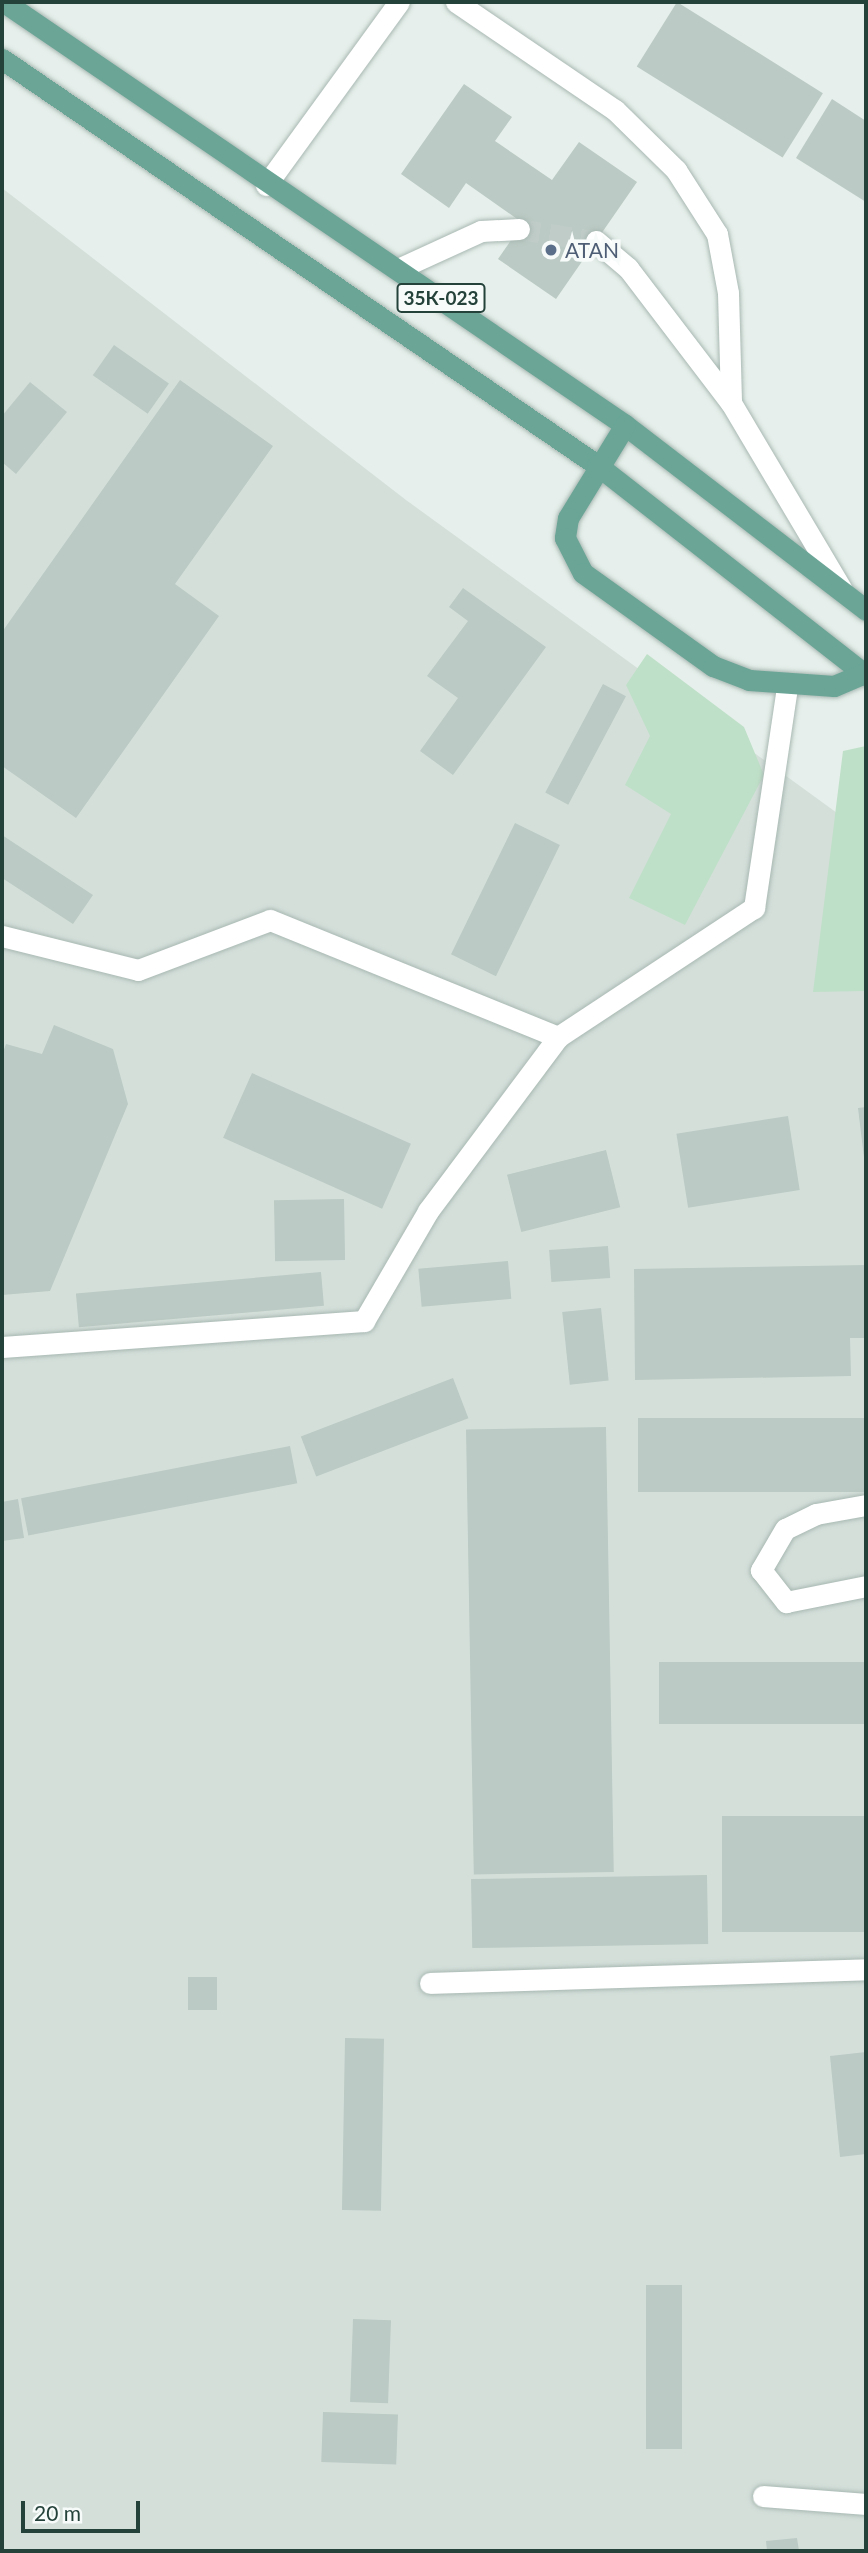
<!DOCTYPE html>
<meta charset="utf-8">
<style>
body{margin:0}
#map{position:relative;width:868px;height:2553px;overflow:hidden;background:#e6efeb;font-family:Lato,sans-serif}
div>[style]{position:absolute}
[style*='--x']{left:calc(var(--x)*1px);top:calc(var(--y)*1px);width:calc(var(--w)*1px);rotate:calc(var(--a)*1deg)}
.built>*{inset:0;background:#d4dfda}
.green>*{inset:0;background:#bfe0c8}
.building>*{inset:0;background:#bbcac4;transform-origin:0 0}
.minor-tunnel>*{height:21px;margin-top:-10.5px;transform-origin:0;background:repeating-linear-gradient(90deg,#bfccc8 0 21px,transparent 0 31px)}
.roads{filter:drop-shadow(0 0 2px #a8b8b2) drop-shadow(0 0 2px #a8b8b2)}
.minor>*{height:21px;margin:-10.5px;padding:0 10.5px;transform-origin:10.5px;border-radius:10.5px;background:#fff}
.major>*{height:21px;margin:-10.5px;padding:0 10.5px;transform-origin:10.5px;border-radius:10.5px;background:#6aa596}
.dots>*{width:19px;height:19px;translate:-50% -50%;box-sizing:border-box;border:4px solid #f7fbf9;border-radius:50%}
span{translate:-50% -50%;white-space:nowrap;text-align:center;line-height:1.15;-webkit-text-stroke:7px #f7fbf9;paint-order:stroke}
.shield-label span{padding:2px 5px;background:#f7fbf9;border:2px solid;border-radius:5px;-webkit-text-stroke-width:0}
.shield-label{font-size:19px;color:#24423a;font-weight:700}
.service-label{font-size:21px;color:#4e5e75}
.left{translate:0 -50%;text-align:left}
.frame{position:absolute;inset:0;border:4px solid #24423a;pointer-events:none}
.scale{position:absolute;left:21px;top:2501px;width:119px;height:32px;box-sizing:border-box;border:4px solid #24423a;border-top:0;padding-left:9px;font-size:21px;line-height:24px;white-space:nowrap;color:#24423a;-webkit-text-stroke:5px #f7fbf9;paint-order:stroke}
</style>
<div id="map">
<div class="built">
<div style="clip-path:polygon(2px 188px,406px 500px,866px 834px,866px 2551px,2px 2551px)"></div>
</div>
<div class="green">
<div style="clip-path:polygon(647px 654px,744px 727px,764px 775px,685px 925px,629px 898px,671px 814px,625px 785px,650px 736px,626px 685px)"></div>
<div style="clip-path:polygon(866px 746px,866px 991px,813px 992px,843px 751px)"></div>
</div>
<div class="building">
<div style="left:677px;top:2px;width:172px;height:76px;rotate:32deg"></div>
<div style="clip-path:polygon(464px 84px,512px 117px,495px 141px,552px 180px,579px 142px,637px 182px,556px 299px,498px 259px,523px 223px,466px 183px,449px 208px,401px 174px)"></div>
<div style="clip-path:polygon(832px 99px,866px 121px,866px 202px,796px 158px)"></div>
<div style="left:114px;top:345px;width:67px;height:37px;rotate:35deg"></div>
<div style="clip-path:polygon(180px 380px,273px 446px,175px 584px,219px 616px,76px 818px,2px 766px,2px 632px)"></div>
<div style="clip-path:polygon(30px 382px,67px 412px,16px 474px,2px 462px,2px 416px)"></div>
<div style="clip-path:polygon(463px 588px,546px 647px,453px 775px,420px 751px,458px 698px,427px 676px,468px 621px,449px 607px)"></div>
<div style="left:603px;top:684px;width:26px;height:123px;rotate:28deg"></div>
<div style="left:515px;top:823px;width:50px;height:146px;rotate:26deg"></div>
<div style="clip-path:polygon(2px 835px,93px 895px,73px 924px,2px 878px)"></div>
<div style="clip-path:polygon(54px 1025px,113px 1049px,128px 1104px,50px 1291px,2px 1295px,2px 1055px,6px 1044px,42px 1054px)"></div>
<div style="left:252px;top:1073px;width:174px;height:71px;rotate:24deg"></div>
<div style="clip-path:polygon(866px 1107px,866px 1166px,865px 1166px,858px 1108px)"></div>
<div style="left:788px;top:1116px;width:75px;height:113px;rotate:81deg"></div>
<div style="left:606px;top:1150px;width:59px;height:102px;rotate:76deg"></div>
<div style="left:344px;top:1199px;width:61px;height:70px;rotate:89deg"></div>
<div style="left:608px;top:1246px;width:32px;height:59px;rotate:86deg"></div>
<div style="left:508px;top:1261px;width:38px;height:90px;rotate:85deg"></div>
<div style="clip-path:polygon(866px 1265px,866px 1338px,850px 1338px,851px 1376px,635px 1380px,634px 1269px)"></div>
<div style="left:321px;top:1272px;width:34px;height:246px;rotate:85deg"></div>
<div style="left:601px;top:1308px;width:73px;height:39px;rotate:84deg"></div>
<div style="left:453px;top:1378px;width:43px;height:163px;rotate:69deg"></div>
<div style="left:866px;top:1418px;width:74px;height:228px;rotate:90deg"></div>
<div style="left:606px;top:1427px;width:445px;height:140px;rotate:89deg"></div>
<div style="left:290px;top:1446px;width:38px;height:274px;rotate:79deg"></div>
<div style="clip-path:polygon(18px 1499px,24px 1538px,2px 1541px,2px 1502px)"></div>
<div style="left:866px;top:1662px;width:62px;height:207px;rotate:90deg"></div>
<div style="left:866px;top:1816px;width:116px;height:144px;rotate:90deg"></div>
<div style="left:707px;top:1875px;width:69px;height:236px;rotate:89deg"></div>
<div style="left:217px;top:1977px;width:33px;height:29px;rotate:90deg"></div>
<div style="left:345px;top:2038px;width:39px;height:172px;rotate:1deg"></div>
<div style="clip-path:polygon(866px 2052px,866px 2154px,840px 2157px,830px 2056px)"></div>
<div style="left:646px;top:2285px;width:36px;height:164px"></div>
<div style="left:353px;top:2319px;width:38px;height:83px;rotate:2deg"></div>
<div style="left:323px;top:2412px;width:75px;height:50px;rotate:2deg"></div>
<div style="clip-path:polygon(797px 2538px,799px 2551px,767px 2551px,766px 2541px)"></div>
</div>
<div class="minor-tunnel">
<div style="--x:519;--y:229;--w:78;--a:8.9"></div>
</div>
<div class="roads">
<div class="minor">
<div style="--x:456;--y:2;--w:192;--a:34.2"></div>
<div style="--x:615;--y:110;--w:86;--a:44.5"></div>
<div style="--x:676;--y:170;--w:76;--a:57.4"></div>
<div style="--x:717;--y:234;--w:60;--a:79.4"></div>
<div style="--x:728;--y:293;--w:110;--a:88.4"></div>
<div style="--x:266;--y:185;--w:226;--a:-54"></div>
<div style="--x:596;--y:241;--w:42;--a:40.2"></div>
<div style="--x:628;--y:268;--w:170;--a:52.7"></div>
<div style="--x:731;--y:403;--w:215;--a:59.3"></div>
<div style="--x:398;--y:269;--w:91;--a:-24.6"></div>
<div style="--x:481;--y:231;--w:38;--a:-3"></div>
<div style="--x:2;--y:936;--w:140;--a:14"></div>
<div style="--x:138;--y:970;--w:141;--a:-20.7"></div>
<div style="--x:270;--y:920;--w:311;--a:22.1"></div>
<div style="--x:2;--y:1347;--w:363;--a:-4.1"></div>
<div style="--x:364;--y:1321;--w:127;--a:-59.8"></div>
<div style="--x:428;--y:1211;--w:217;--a:-53.2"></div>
<div style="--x:558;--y:1037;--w:235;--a:-33.4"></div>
<div style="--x:754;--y:908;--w:223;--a:-81.5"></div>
<div style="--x:866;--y:1505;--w:51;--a:169.8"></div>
<div style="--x:816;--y:1514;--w:34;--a:154"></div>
<div style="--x:785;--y:1529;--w:48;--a:120.3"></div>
<div style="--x:761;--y:1570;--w:41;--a:52"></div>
<div style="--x:786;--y:1602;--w:82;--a:-11.3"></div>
<div style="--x:430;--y:1983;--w:436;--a:-1.8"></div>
<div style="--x:763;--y:2496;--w:103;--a:4.4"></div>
</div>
<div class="major">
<div style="--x:4;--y:2;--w:751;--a:34.26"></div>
<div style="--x:625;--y:425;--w:304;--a:37.5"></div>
<div style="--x:2;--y:59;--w:720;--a:34.31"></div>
<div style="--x:597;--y:465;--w:341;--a:38"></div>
<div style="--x:625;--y:425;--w:109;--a:121.5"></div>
<div style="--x:568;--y:518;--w:20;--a:99"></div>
<div style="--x:565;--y:538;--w:39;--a:63"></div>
<div style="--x:583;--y:573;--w:160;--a:35.6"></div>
<div style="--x:713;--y:666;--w:39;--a:21"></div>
<div style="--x:749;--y:680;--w:85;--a:4"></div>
<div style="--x:834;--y:686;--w:33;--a:-23"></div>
</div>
</div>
<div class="dots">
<div style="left:551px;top:250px;background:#5c6f8a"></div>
</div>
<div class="shield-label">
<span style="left:441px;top:298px">35К-023</span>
</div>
<div class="service-label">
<span class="left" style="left:565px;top:250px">ATAN</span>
</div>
<div class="frame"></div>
<div class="scale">20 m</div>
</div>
